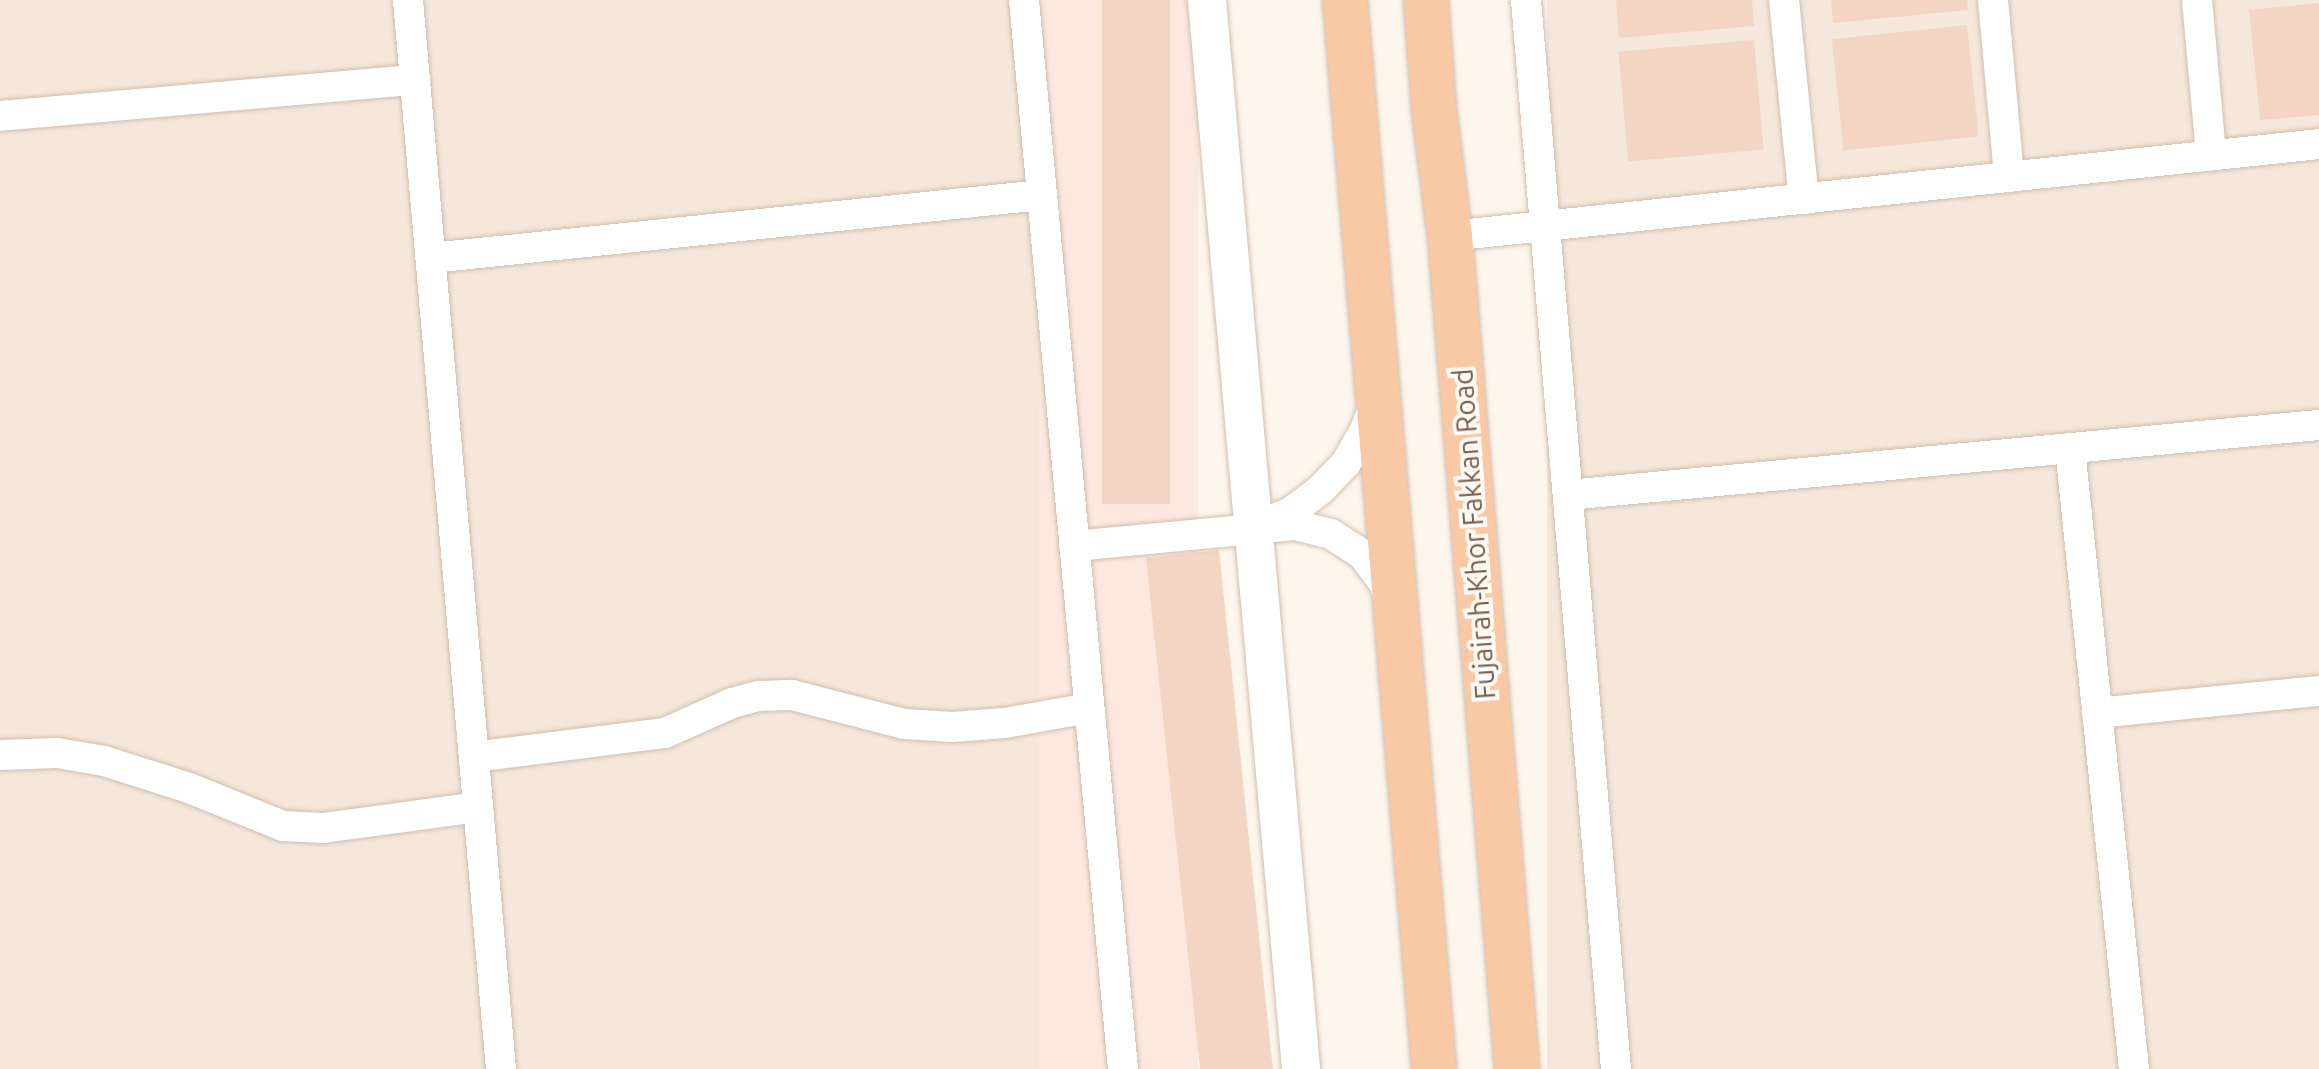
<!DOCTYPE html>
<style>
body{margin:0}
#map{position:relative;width:2319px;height:1069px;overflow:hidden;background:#fdf6ec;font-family:Ubuntu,sans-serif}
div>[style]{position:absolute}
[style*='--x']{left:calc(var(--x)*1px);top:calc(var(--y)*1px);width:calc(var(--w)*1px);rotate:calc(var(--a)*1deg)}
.residential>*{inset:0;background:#f5e8da;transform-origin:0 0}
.commercial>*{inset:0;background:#fde8e0;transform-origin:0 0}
.building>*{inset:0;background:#f3d5c3;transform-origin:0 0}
.roads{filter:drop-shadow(0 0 2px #d1beb0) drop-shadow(0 0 2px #d1beb0)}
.minor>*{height:30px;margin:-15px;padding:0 15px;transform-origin:15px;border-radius:15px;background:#fff}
.tertiary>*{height:38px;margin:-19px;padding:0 19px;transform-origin:19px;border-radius:19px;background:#fff}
.trunk>*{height:44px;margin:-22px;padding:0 22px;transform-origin:22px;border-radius:22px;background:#f9c8a4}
span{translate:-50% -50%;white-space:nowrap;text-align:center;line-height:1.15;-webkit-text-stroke:8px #fffaf3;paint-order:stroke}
.street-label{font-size:28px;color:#7a5c4d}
</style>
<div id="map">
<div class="residential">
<div style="left:0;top:0;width:1039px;height:1069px"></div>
<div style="left:1547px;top:0;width:772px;height:1073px"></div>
</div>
<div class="commercial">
<div style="left:1039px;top:0;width:159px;height:1074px"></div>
</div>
<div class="building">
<div style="left:1102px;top:0;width:68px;height:504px"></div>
<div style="clip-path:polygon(1616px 0,1752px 0,1754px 26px,1619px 38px)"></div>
<div style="clip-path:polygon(1831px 0,1967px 0,1968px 10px,1833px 23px)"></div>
<div style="clip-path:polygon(2319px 3px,2319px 115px,2260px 120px,2249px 10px)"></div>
<div style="left:1967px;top:25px;width:112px;height:136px;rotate:84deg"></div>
<div style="left:1754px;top:40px;width:110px;height:136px;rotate:85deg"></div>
<div style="clip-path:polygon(1219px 550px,1271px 1052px,1273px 1069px,1200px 1069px,1199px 1059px,1146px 558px)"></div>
</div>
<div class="roads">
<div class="minor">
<div style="--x:408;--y:0;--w:1073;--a:85.03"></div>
<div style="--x:1024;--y:0;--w:1074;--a:84.71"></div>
<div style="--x:1526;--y:0;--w:1073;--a:85.19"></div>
<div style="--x:1784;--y:0;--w:200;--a:84.3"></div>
<div style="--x:1993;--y:0;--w:178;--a:84.8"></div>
<div style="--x:2197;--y:0;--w:156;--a:84.8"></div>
<div style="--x:0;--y:116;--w:417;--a:-5"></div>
<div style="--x:1450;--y:236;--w:874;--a:-6.04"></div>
<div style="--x:431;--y:258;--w:614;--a:-5.89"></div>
<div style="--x:2070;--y:448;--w:624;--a:84.12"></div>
<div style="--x:1568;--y:495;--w:754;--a:-5.33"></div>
<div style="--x:1263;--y:523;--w:30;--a:-21"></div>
<div style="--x:1291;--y:512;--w:38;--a:-37"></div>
<div style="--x:1321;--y:489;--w:36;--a:-46"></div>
<div style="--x:1346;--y:463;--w:38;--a:-60"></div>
<div style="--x:1365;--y:430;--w:30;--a:-70"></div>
<div style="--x:1074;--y:546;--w:222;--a:-5.4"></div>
<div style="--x:1295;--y:525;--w:37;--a:14"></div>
<div style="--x:1331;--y:534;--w:37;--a:33"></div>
<div style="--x:1362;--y:554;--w:36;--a:53"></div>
<div style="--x:1384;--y:583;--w:18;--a:71"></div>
<div style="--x:2097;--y:713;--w:223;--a:-5.7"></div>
<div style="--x:0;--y:755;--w:57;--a:-2"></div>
<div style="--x:57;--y:753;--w:48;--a:9.7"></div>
<div style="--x:104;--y:761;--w:89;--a:17.6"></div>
<div style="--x:189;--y:788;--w:101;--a:22"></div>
<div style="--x:283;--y:826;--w:40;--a:2.9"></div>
<div style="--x:323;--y:828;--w:156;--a:-7.7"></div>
<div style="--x:474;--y:757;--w:193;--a:-7.2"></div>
<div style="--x:665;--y:733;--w:73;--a:-24.1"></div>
<div style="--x:732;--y:703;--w:28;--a:-15"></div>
<div style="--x:759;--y:696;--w:33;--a:-2"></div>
<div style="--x:792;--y:695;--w:116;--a:14.5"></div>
<div style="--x:904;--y:724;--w:48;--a:3.6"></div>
<div style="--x:952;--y:727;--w:53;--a:-4.3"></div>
<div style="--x:1005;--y:723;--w:85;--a:-10.1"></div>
</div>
<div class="tertiary">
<div style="--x:1207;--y:0;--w:1073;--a:84.97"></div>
</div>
<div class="trunk">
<div style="--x:1345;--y:0;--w:1073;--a:85.24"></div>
<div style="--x:1426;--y:0;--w:110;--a:85.8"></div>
<div style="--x:1434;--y:110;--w:127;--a:82.8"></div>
<div style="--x:1450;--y:236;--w:836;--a:85.4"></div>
</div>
</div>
<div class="street-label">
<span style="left:1474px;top:534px;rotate:-94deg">Fujairah-Khor Fakkan Road</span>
</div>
</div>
